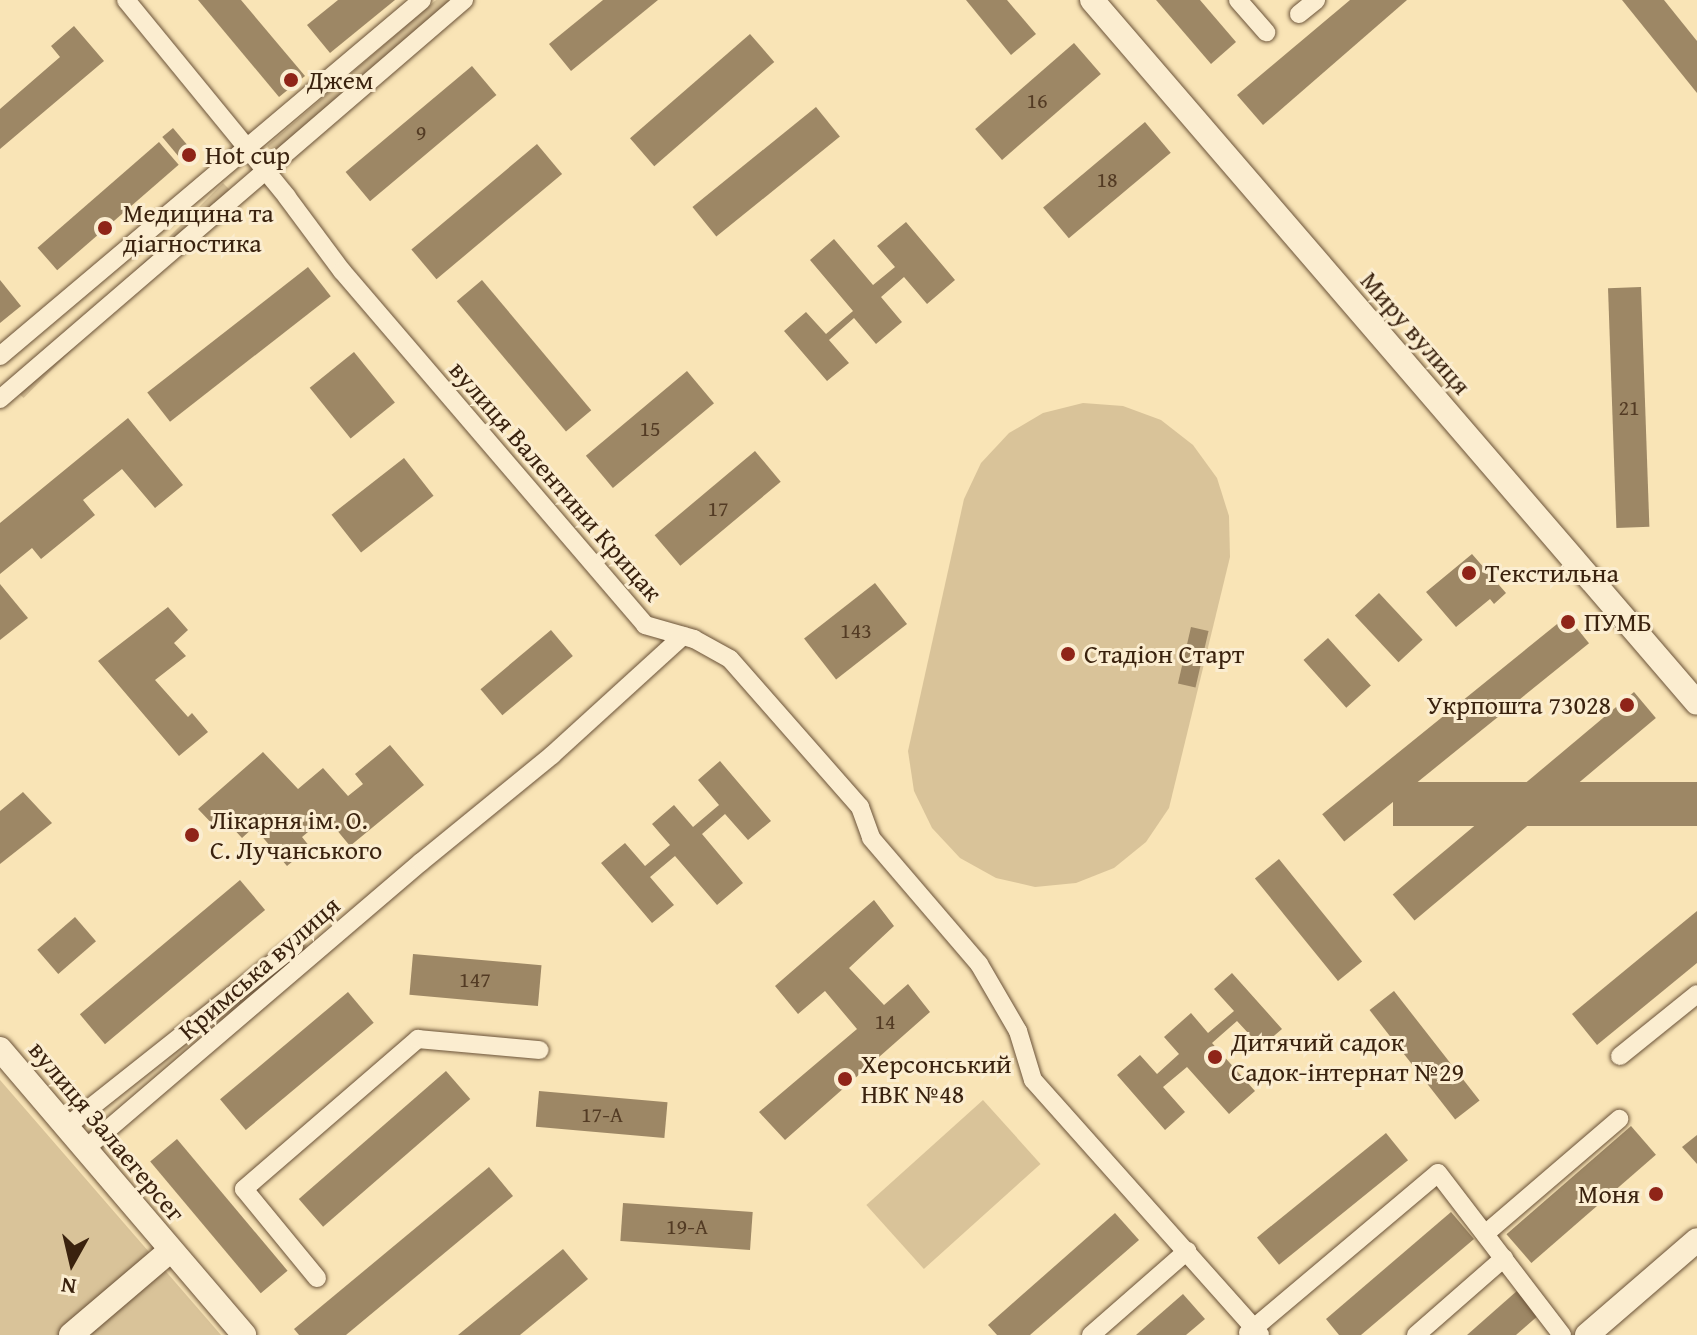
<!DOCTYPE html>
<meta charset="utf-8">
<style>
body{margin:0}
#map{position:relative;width:1697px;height:1335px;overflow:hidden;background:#f9e4b6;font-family:"Gentium Book Plus",serif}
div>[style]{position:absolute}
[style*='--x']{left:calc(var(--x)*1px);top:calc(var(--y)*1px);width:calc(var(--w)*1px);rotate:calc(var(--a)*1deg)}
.green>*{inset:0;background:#d9c399;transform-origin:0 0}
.building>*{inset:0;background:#9d8765;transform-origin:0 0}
.roads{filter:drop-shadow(0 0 2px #6a5238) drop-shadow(0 0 2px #6a5238)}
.street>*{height:18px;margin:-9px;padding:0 9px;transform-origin:9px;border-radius:9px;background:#fbedd0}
.secondary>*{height:24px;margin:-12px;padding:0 12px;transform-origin:12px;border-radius:12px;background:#fbedd0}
.dots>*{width:22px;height:22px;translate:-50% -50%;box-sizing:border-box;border:4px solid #fbedd0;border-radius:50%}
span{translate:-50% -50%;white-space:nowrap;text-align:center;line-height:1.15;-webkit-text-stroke:6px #fbedd0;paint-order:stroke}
.number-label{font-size:22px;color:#533b24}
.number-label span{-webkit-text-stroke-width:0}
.poi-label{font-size:26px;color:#3a220e}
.left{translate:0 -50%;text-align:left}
.right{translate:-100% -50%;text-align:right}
.street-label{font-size:26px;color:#3a220e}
.north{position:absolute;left:32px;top:1223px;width:80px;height:80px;-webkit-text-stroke:6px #fbedd0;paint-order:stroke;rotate:188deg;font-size:22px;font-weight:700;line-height:32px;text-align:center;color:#3a220e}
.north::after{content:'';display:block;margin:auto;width:28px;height:36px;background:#3a220e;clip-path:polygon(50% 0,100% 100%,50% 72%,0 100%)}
</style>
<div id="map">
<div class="green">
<div style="clip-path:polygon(436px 0,452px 0,273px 153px,267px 146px)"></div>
<div style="left:223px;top:183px;width:11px;height:293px;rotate:45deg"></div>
<div style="clip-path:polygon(1083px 403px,1123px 406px,1161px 420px,1193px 445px,1217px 478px,1229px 516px,1230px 557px,1169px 808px,1146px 842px,1114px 868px,1076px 883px,1035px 887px,996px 878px,960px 858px,932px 828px,914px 791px,908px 751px,964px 499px,981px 463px,1009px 433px,1043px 413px)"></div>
<div style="clip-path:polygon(0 1080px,221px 1335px,0 1335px)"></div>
<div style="left:983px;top:1100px;width:86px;height:157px;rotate:48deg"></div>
</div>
<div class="building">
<div style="clip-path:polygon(198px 0,241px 0,305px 76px,279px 97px)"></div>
<div style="clip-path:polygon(338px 0,395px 0,330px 53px,307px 25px)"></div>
<div style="clip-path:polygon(603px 0,658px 0,571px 71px,549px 44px)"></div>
<div style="clip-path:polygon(966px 0,1007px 0,1036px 34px,1011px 55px)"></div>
<div style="clip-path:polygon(1156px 0,1200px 0,1236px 42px,1211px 64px)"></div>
<div style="clip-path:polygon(1350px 0,1407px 0,1263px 125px,1237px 95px)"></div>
<div style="clip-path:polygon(1622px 0,1664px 0,1697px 41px,1697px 93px)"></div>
<div style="clip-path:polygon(74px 26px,104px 61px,0 149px,0 109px,60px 57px,51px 46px)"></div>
<div style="left:750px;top:34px;width:37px;height:159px;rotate:49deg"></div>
<div style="left:1074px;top:43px;width:41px;height:131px;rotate:49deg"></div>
<div style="left:472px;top:66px;width:38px;height:165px;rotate:50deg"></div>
<div style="left:816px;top:107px;width:38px;height:159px;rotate:51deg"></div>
<div style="left:1145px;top:122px;width:40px;height:133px;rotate:50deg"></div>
<div style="left:173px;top:128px;width:34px;height:14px;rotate:50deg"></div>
<div style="left:159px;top:142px;width:30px;height:161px;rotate:49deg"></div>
<div style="left:537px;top:144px;width:39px;height:164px;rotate:50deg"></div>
<div style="clip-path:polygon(906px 222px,955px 280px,927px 304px,904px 277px,881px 297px,902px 322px,876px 344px,854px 318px,829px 340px,849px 363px,827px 381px,784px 331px,806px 312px,826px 334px,853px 311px,810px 260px,834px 239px,873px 285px,895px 267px,877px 246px)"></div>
<div style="left:308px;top:267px;width:37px;height:204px;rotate:52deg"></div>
<div style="clip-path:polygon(0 280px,21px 306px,0 323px)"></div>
<div style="left:482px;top:280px;width:170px;height:33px;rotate:50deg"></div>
<div style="left:1641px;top:287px;width:240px;height:33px;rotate:88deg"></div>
<div style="left:354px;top:352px;width:65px;height:57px;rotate:51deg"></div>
<div style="left:687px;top:371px;width:42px;height:132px;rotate:50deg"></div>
<div style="clip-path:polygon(128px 418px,183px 485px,155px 508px,122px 469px,83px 500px,95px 515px,41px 559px,32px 548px,0 574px,0 523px)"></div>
<div style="left:755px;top:451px;width:40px;height:131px;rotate:50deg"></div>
<div style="left:404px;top:458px;width:48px;height:92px;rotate:52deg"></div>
<div style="clip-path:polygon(1472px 554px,1506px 593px,1494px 604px,1490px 599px,1456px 627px,1426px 592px)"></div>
<div style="left:875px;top:583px;width:52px;height:90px;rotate:52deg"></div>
<div style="clip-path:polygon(0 584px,28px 618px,0 640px)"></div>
<div style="left:1379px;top:593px;width:64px;height:33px;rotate:47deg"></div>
<div style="clip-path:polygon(168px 607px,188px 630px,174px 643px,186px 656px,155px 680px,188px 717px,192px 713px,208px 732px,179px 756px,98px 661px)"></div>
<div style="left:1567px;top:616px;width:35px;height:315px;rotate:51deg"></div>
<div style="left:1191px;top:627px;width:18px;height:58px;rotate:13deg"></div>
<div style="left:551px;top:630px;width:34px;height:92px;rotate:50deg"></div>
<div style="left:1328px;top:638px;width:64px;height:33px;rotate:48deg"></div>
<div style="left:1634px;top:692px;width:34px;height:315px;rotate:50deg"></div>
<div style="clip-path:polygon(390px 745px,424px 785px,350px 846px,326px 817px,302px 837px,310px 847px,287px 866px,254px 827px,242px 838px,229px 824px,220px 832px,198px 809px,263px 752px,298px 789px,323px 768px,348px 796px,363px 784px,355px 774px)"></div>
<div style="clip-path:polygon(720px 761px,771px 821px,748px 840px,725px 814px,702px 834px,743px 883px,717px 905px,675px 856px,650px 877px,674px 905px,652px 923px,601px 863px,625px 843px,645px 866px,670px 845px,652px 824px,674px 805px,693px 827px,719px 805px,698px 780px)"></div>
<div style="left:1697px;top:782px;width:44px;height:304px;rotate:90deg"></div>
<div style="clip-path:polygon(23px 792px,52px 823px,0 864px,0 811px)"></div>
<div style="left:1279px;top:859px;width:132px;height:31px;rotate:51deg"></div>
<div style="left:240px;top:880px;width:39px;height:209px;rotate:50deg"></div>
<div style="clip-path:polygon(874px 900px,894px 926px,849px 968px,884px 1005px,908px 984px,930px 1012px,785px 1140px,759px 1112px,857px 1029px,825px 991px,798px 1014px,775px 986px)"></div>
<div style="clip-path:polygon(1697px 911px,1697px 963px,1597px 1045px,1572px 1014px)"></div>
<div style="left:75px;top:917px;width:32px;height:50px;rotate:49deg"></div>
<div style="left:413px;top:954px;width:129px;height:41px;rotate:5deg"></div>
<div style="clip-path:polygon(1232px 973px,1282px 1029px,1261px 1047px,1237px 1021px,1212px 1043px,1255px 1091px,1229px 1114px,1187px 1067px,1163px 1087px,1185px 1112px,1165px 1130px,1117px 1075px,1140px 1055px,1157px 1074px,1179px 1054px,1164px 1037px,1191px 1013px,1208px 1033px,1234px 1011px,1214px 989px)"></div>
<div style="left:1394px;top:991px;width:139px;height:31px;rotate:52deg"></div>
<div style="left:348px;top:992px;width:40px;height:167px;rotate:50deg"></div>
<div style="left:446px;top:1071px;width:37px;height:195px;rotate:49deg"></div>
<div style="left:539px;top:1091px;width:129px;height:36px;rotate:5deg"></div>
<div style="left:1631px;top:1126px;width:38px;height:165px;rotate:49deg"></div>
<div style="left:1386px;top:1133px;width:35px;height:166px;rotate:51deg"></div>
<div style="clip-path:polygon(1697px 1135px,1697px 1164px,1682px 1147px)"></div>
<div style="left:177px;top:1139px;width:172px;height:35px;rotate:50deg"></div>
<div style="clip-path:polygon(489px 1167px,513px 1196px,346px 1335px,299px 1335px,294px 1329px)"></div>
<div style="left:623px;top:1203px;width:130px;height:38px;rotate:4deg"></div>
<div style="clip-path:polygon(1451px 1212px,1474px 1239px,1361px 1335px,1339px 1335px,1326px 1319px)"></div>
<div style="clip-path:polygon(1115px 1213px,1139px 1240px,1030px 1335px,997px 1335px,988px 1325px)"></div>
<div style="clip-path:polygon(563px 1249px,588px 1279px,520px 1335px,458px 1335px)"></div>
<div style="clip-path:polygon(1518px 1290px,1540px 1314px,1516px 1335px,1467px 1335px)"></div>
<div style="clip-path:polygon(1183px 1294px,1205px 1319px,1186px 1335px,1136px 1335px)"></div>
</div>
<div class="roads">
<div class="street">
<div style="--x:126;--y:0;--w:254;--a:50.7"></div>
<div style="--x:287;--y:197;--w:92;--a:53.4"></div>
<div style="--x:342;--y:271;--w:466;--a:49.4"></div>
<div style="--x:645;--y:625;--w:51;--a:15.9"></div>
<div style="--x:694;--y:639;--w:41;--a:29.1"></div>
<div style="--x:730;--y:659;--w:197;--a:48.7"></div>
<div style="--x:860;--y:807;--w:33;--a:70"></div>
<div style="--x:871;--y:838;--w:166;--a:49.4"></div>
<div style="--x:979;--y:964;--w:78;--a:59.8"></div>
<div style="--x:1018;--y:1031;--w:51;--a:73"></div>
<div style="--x:1033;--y:1080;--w:341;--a:48.3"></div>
<div style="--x:1238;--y:0;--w:43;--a:48.8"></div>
<div style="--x:1299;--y:14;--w:22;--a:-39"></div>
<div style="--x:0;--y:356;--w:552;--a:-40.15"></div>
<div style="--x:0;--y:399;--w:612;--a:-40.69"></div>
<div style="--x:1620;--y:1056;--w:99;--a:-38.8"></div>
<div style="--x:66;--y:1127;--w:291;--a:-38.4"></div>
<div style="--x:85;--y:1149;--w:442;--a:-40.5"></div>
<div style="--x:421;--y:862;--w:169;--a:-39.2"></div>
<div style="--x:552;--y:755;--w:177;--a:-42.3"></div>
<div style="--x:1485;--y:1234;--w:177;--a:-40.6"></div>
<div style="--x:317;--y:1278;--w:115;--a:-129.4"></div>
<div style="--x:244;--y:1189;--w:230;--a:-40.8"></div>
<div style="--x:418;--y:1039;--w:122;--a:5.2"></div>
<div style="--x:1248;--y:1333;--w:248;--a:-40.1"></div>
<div style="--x:1438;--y:1173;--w:204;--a:52.6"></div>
<div style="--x:1091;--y:1335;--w:128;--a:-41.2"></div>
<div style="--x:1416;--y:1335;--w:117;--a:-41.2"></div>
</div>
<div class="secondary">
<div style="--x:1092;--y:0;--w:927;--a:49.28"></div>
<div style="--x:0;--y:1049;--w:376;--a:49.5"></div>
<div style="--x:71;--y:1335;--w:131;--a:-40.4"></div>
<div style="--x:1587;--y:1335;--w:145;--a:-40.8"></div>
</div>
</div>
<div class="dots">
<div style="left:291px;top:80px;background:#8f2418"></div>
<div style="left:189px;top:155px;background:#8f2418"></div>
<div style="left:105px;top:228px;background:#8f2418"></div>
<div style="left:1469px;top:573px;background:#8f2418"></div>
<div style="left:1568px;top:622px;background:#8f2418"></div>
<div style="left:1068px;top:654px;background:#8f2418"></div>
<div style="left:1627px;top:705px;background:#8f2418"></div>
<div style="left:192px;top:835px;background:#8f2418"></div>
<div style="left:1215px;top:1057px;background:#8f2418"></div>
<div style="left:845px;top:1079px;background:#8f2418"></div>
<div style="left:1656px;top:1194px;background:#8f2418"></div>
</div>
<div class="number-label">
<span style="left:1037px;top:101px">16</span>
<span style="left:421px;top:133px">9</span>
<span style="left:1107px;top:180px">18</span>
<span style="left:1629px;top:408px">21</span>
<span style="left:650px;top:429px">15</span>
<span style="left:718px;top:509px">17</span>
<span style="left:856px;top:631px">143</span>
<span style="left:475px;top:980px">147</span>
<span style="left:885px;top:1022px">14</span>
<span style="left:602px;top:1115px">17-А</span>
<span style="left:687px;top:1227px">19-А</span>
</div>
<div class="poi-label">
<span class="left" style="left:307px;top:80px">Джем</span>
<span class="left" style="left:205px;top:155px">Hot cup</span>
<span class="left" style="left:123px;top:228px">Медицина та<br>діагностика</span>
<span class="left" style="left:1485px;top:573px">Текстильна</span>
<span class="left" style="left:1584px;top:622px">ПУМБ</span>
<span class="left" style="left:1084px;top:654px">Стадіон Старт</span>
<span class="right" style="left:1611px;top:705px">Укрпошта 73028</span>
<span class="left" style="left:210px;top:835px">Лікарня ім. О.<br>С. Лучанського</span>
<span class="left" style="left:1231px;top:1057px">Дитячий садок<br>Садок-інтернат №29</span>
<span class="left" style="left:861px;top:1079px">Херсонський<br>НВК №48</span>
<span class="right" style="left:1640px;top:1194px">Моня</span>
</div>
<div class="street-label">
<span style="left:1416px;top:333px;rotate:49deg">Миру вулиця</span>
<span style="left:556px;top:481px;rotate:49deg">вулиця Валентини Крицак</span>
<span style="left:259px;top:968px;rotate:-41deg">Кримська вулиця</span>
<span style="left:107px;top:1131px;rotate:50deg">вулиця Залаегерсег</span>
</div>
<div class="north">N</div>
</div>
